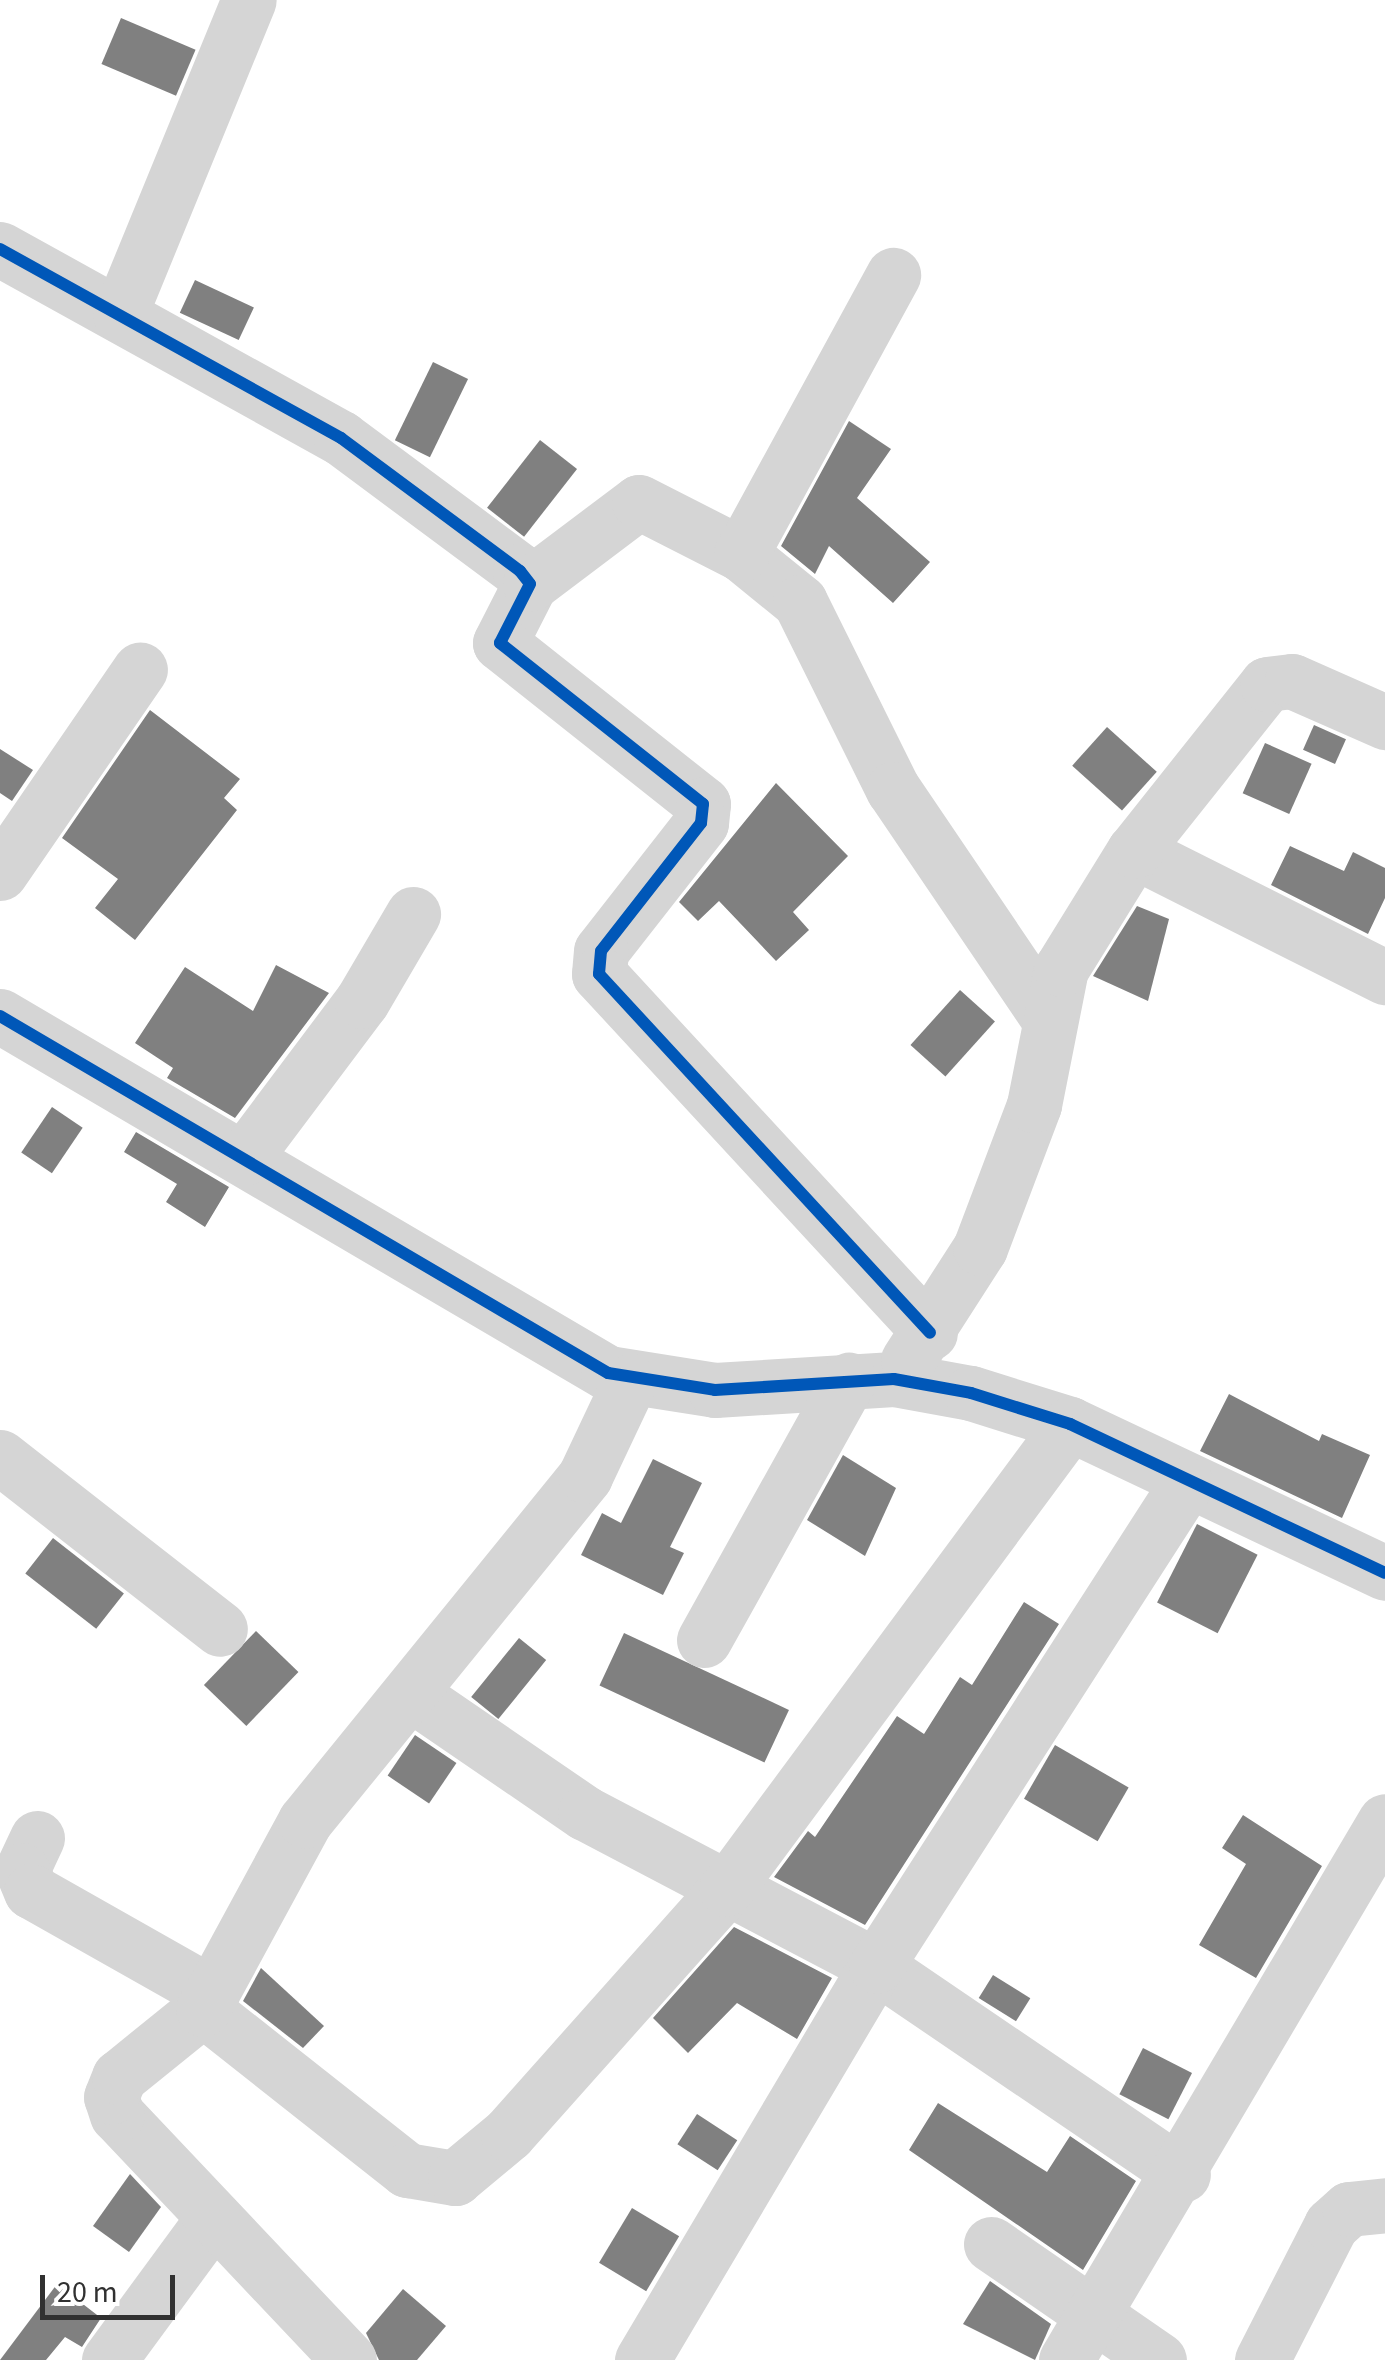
<!DOCTYPE html>
<style>
body{margin:0}
#map{position:relative;width:1385px;height:2360px;overflow:hidden;background:#fff;font-family:"Source Sans 3",sans-serif}
div>[style]{position:absolute}
[style*='--x']{left:calc(var(--x)*1px);top:calc(var(--y)*1px);width:calc(var(--w)*1px);rotate:calc(var(--a)*1deg)}
.building>*{inset:0;background:#808080;transform-origin:0 0}
.minor>*{height:55px;margin:-27.5px;padding:0 27.5px;transform-origin:27.5px;border-radius:27.5px;background:#d5d5d5}
.cycleway>*{height:12px;margin:-6px;padding:0 6px;transform-origin:6px;border-radius:6px;background:#0057b8}
span{translate:-50% -50%;white-space:nowrap;text-align:center;line-height:1.15;-webkit-text-stroke:10px #fff;paint-order:stroke}
.scale{position:absolute;left:40px;top:2275px;width:135px;height:45px;box-sizing:border-box;border:5px solid #313131;border-top:0;padding-left:12px;font-size:30px;line-height:35px;white-space:nowrap;color:#313131;-webkit-text-stroke:8px #fff;paint-order:stroke}
</style>
<div id="map">
<div class="building">
<div style="left:121px;top:18px;width:81px;height:50px;rotate:23deg"></div>
<div style="left:195px;top:280px;width:65px;height:36px;rotate:25deg"></div>
<div style="left:433px;top:362px;width:39px;height:87px;rotate:26deg"></div>
<div style="clip-path:polygon(849px 421px,891px 449px,857px 498px,930px 562px,893px 603px,829px 546px,815px 574px,781px 546px)"></div>
<div style="left:540px;top:440px;width:47px;height:86px;rotate:38deg"></div>
<div style="clip-path:polygon(150px 710px,240px 779px,224px 798px,237px 810px,135px 940px,95px 908px,118px 879px,62px 838px)"></div>
<div style="left:1314px;top:725px;width:35px;height:27px;rotate:24deg"></div>
<div style="left:1107px;top:727px;width:67px;height:52px;rotate:42deg"></div>
<div style="left:1265px;top:743px;width:51px;height:55px;rotate:24deg"></div>
<div style="clip-path:polygon(0 749px,33px 770px,12px 801px,0 793px)"></div>
<div style="clip-path:polygon(776px 783px,848px 856px,793px 912px,809px 930px,776px 961px,719px 901px,698px 921px,679px 902px)"></div>
<div style="clip-path:polygon(1290px 846px,1344px 871px,1353px 852px,1385px 868px,1385px 898px,1368px 934px,1271px 885px)"></div>
<div style="clip-path:polygon(1137px 906px,1169px 919px,1148px 1001px,1093px 976px)"></div>
<div style="clip-path:polygon(276px 965px,329px 993px,235px 1118px,167px 1078px,173px 1068px,135px 1043px,185px 967px,253px 1011px)"></div>
<div style="left:960px;top:990px;width:47px;height:74px;rotate:42deg"></div>
<div style="left:52px;top:1107px;width:37px;height:55px;rotate:34deg"></div>
<div style="clip-path:polygon(136px 1132px,229px 1187px,205px 1227px,166px 1202px,177px 1184px,124px 1152px)"></div>
<div style="clip-path:polygon(1229px 1394px,1319px 1441px,1322px 1434px,1370px 1455px,1342px 1518px,1200px 1451px)"></div>
<div style="clip-path:polygon(843px 1455px,896px 1488px,865px 1556px,807px 1520px)"></div>
<div style="clip-path:polygon(653px 1459px,702px 1483px,670px 1547px,684px 1553px,663px 1595px,581px 1555px,602px 1513px,621px 1523px)"></div>
<div style="left:1197px;top:1524px;width:68px;height:88px;rotate:27deg"></div>
<div style="left:53px;top:1538px;width:90px;height:45px;rotate:38deg"></div>
<div style="clip-path:polygon(1024px 1602px,1059px 1624px,865px 1925px,774px 1877px,808px 1831px,815px 1837px,897px 1716px,924px 1734px,960px 1677px,972px 1685px)"></div>
<div style="left:256px;top:1631px;width:59px;height:75px;rotate:44deg"></div>
<div style="left:624px;top:1633px;width:182px;height:58px;rotate:25deg"></div>
<div style="left:519px;top:1638px;width:35px;height:76px;rotate:39deg"></div>
<div style="left:415px;top:1735px;width:50px;height:49px;rotate:34deg"></div>
<div style="left:1055px;top:1745px;width:85px;height:62px;rotate:30deg"></div>
<div style="clip-path:polygon(1243px 1815px,1322px 1866px,1256px 1978px,1199px 1945px,1246px 1864px,1222px 1848px)"></div>
<div style="clip-path:polygon(734px 1927px,832px 1978px,797px 2039px,737px 2003px,688px 2053px,653px 2018px)"></div>
<div style="clip-path:polygon(261px 1968px,324px 2026px,303px 2048px,243px 2001px)"></div>
<div style="left:993px;top:1975px;width:44px;height:27px;rotate:32deg"></div>
<div style="left:1143px;top:2048px;width:55px;height:52px;rotate:27deg"></div>
<div style="clip-path:polygon(938px 2103px,1047px 2172px,1070px 2136px,1136px 2181px,1083px 2270px,909px 2150px)"></div>
<div style="left:697px;top:2114px;width:48px;height:36px;rotate:33deg"></div>
<div style="clip-path:polygon(130px 2174px,161px 2207px,129px 2252px,93px 2226px)"></div>
<div style="left:632px;top:2208px;width:55px;height:64px;rotate:31deg"></div>
<div style="clip-path:polygon(990px 2281px,1051px 2324px,1035px 2360px,963px 2324px)"></div>
<div style="clip-path:polygon(57px 2284px,101px 2318px,82px 2347px,65px 2337px,46px 2360px,0 2360px)"></div>
<div style="clip-path:polygon(403px 2289px,446px 2326px,417px 2360px,379px 2360px,366px 2333px)"></div>
</div>
<div class="minor">
<div style="--x:0;--y:249;--w:390;--a:29"></div>
<div style="--x:341;--y:438;--w:223;--a:36.6"></div>
<div style="--x:520;--y:571;--w:16;--a:52"></div>
<div style="--x:530;--y:584;--w:66;--a:117"></div>
<div style="--x:500;--y:643;--w:259;--a:38.4"></div>
<div style="--x:703;--y:804;--w:19;--a:96"></div>
<div style="--x:701;--y:823;--w:162;--a:128"></div>
<div style="--x:601;--y:951;--w:23;--a:95"></div>
<div style="--x:599;--y:974;--w:488;--a:47.3"></div>
<div style="--x:120;--y:314;--w:339;--a:-67.7"></div>
<div style="--x:741;--y:554;--w:76;--a:39.1"></div>
<div style="--x:800;--y:602;--w:209;--a:63.6"></div>
<div style="--x:893;--y:789;--w:273;--a:55.9"></div>
<div style="--x:530;--y:584;--w:136;--a:-37"></div>
<div style="--x:639;--y:502;--w:114;--a:27"></div>
<div style="--x:741;--y:554;--w:318;--a:-61.4"></div>
<div style="--x:1134;--y:851;--w:281;--a:26.7"></div>
<div style="--x:0;--y:873;--w:247;--a:-55.5"></div>
<div style="--x:0;--y:1016;--w:705;--a:30.42"></div>
<div style="--x:608;--y:1373;--w:108;--a:9"></div>
<div style="--x:715;--y:1390;--w:179;--a:-3.5"></div>
<div style="--x:894;--y:1379;--w:78;--a:10.3"></div>
<div style="--x:971;--y:1393;--w:104;--a:17.4"></div>
<div style="--x:1070;--y:1424;--w:348;--a:25.3"></div>
<div style="--x:244;--y:1158;--w:196;--a:-53.1"></div>
<div style="--x:362;--y:1001;--w:101;--a:-59.6"></div>
<div style="--x:908;--y:1360;--w:133;--a:-57.3"></div>
<div style="--x:980;--y:1248;--w:153;--a:-69.3"></div>
<div style="--x:1034;--y:1105;--w:139;--a:-78.8"></div>
<div style="--x:1061;--y:969;--w:139;--a:-58.3"></div>
<div style="--x:1134;--y:851;--w:213;--a:-51.5"></div>
<div style="--x:1267;--y:684;--w:25;--a:-7"></div>
<div style="--x:1292;--y:681;--w:102;--a:23.8"></div>
<div style="--x:0;--y:1457;--w:279;--a:38"></div>
<div style="--x:704;--y:1640;--w:298;--a:-60.9"></div>
<div style="--x:414;--y:1696;--w:207;--a:34.4"></div>
<div style="--x:585;--y:1813;--w:329;--a:27.7"></div>
<div style="--x:876;--y:1966;--w:371;--a:34.2"></div>
<div style="--x:37;--y:1838;--w:35;--a:115"></div>
<div style="--x:22;--y:1870;--w:23;--a:67"></div>
<div style="--x:31;--y:1891;--w:207;--a:29.5"></div>
<div style="--x:203;--y:2009;--w:260;--a:38.3"></div>
<div style="--x:407;--y:2170;--w:49;--a:9.5"></div>
<div style="--x:455;--y:2178;--w:69;--a:-39.7"></div>
<div style="--x:508;--y:2134;--w:328;--a:-48.3"></div>
<div style="--x:726;--y:1889;--w:578;--a:-53.51"></div>
<div style="--x:991;--y:2244;--w:204;--a:34.6"></div>
<div style="--x:109;--y:2360;--w:177;--a:-53.7"></div>
<div style="--x:349;--y:2360;--w:337;--a:-133.4"></div>
<div style="--x:117;--y:2115;--w:19;--a:-108"></div>
<div style="--x:111;--y:2097;--w:22;--a:-68"></div>
<div style="--x:119;--y:2077;--w:108;--a:-39"></div>
<div style="--x:203;--y:2009;--w:214;--a:-61.5"></div>
<div style="--x:305;--y:1821;--w:444;--a:-50.9"></div>
<div style="--x:585;--y:1476;--w:105;--a:-64.7"></div>
<div style="--x:642;--y:2360;--w:458;--a:-59.3"></div>
<div style="--x:876;--y:1966;--w:573;--a:-57.25"></div>
<div style="--x:1066;--y:2360;--w:626;--a:-59.38"></div>
<div style="--x:1262;--y:2360;--w:152;--a:-62.9"></div>
<div style="--x:1331;--y:2225;--w:24;--a:-42"></div>
<div style="--x:1349;--y:2209;--w:36;--a:-6"></div>
</div>
<div class="cycleway">
<div style="--x:0;--y:249;--w:390;--a:29"></div>
<div style="--x:341;--y:438;--w:223;--a:36.6"></div>
<div style="--x:520;--y:571;--w:16;--a:52"></div>
<div style="--x:530;--y:584;--w:66;--a:117"></div>
<div style="--x:500;--y:643;--w:259;--a:38.4"></div>
<div style="--x:703;--y:804;--w:19;--a:96"></div>
<div style="--x:701;--y:823;--w:162;--a:128"></div>
<div style="--x:601;--y:951;--w:23;--a:95"></div>
<div style="--x:599;--y:974;--w:488;--a:47.3"></div>
<div style="--x:0;--y:1016;--w:705;--a:30.42"></div>
<div style="--x:608;--y:1373;--w:108;--a:9"></div>
<div style="--x:715;--y:1390;--w:179;--a:-3.5"></div>
<div style="--x:894;--y:1379;--w:78;--a:10.3"></div>
<div style="--x:971;--y:1393;--w:104;--a:17.4"></div>
<div style="--x:1070;--y:1424;--w:348;--a:25.3"></div>
</div>
<div class="scale">20 m</div>
</div>
